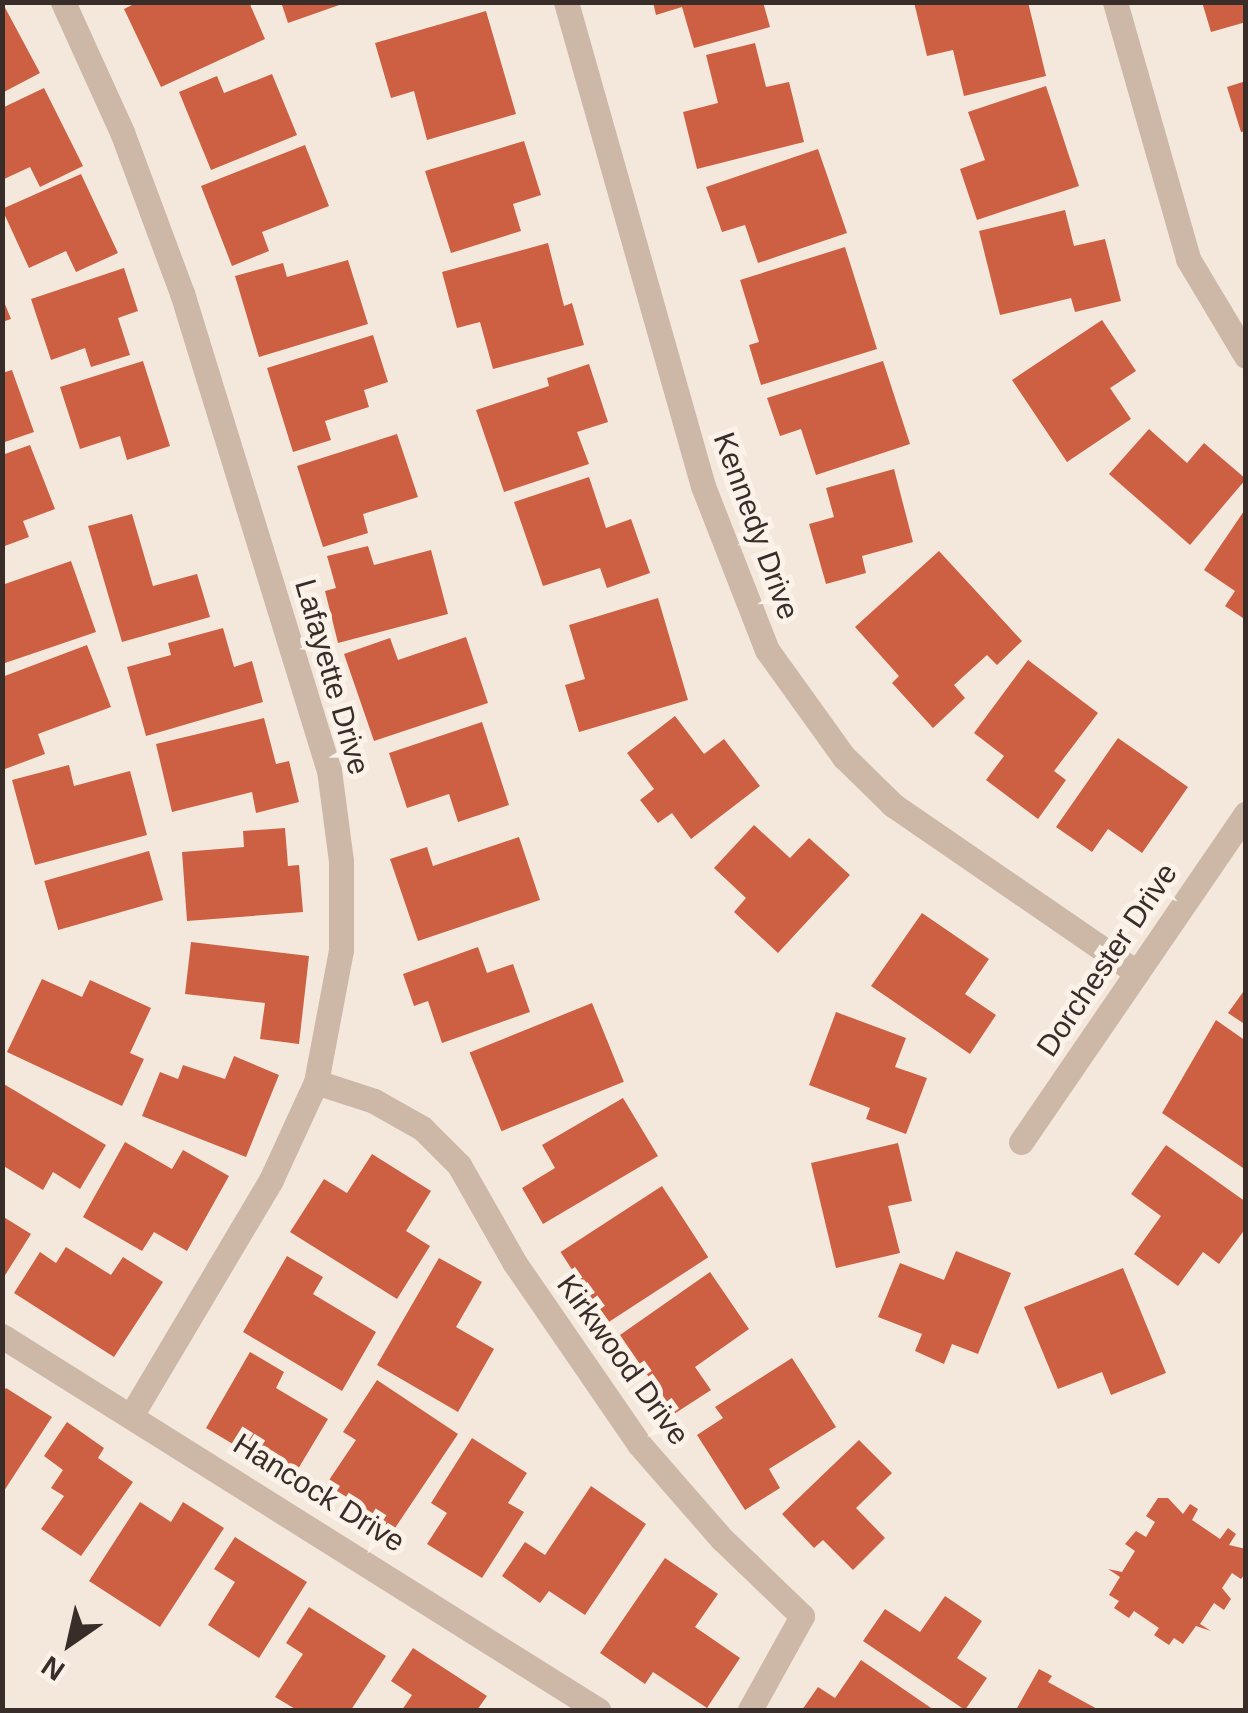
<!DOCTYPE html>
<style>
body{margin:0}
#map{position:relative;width:1248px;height:1713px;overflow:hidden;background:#f4e8dd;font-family:Arial,sans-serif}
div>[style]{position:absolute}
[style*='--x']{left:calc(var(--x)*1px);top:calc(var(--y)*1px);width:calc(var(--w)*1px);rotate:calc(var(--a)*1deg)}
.building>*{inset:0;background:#cd6042;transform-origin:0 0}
.minor>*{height:25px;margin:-12.5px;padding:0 12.5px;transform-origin:12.5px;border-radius:12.5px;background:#cdb8a8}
span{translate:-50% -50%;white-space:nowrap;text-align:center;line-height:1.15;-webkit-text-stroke:10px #fbf3ea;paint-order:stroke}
.street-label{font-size:30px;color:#392d29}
.frame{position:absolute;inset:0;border:5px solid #392d29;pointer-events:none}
.north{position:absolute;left:20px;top:1593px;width:100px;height:100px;-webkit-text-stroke:8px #fbf3ea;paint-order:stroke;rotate:214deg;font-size:28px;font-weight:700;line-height:40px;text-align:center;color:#392d29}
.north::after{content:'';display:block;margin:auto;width:35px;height:45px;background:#392d29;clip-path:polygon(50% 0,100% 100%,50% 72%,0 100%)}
</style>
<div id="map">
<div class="building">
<div style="clip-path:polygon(2px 2px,40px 73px,2px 93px)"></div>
<div style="clip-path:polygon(138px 2px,249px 2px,265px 39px,161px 87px,124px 9px)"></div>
<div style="clip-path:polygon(281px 2px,345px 2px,345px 3px,288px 23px)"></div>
<div style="clip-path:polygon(653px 2px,763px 2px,770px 27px,694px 48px,682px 7px,656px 15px)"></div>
<div style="clip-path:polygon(914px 2px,1028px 2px,1046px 76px,964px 96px,953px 50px,927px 56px)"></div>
<div style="clip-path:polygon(1202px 2px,1246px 2px,1246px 22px,1211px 32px)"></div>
<div style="clip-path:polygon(486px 11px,516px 114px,427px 140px,414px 91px,391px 98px,375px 43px)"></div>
<div style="clip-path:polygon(755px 43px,766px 87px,789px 82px,804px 142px,697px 169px,683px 112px,718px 103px,706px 55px)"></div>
<div style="clip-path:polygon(272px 74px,297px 135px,211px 170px,179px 92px,217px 76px,224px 93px)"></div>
<div style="clip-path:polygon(1246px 81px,1246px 131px,1241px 132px,1227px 87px)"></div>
<div style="clip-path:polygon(1046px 86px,1079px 186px,977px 220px,960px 169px,985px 160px,968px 112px)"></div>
<div style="clip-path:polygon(44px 88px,83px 166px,40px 187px,30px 167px,2px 180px,2px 108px)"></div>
<div style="clip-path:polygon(524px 141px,541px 195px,513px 204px,521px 231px,451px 253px,425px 171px)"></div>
<div style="clip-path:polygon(305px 145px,329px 206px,262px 232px,269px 251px,232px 266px,201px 186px)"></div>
<div style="clip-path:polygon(818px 149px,847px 233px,758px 263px,745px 225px,722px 232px,706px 187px)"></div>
<div style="clip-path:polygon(81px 174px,118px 253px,76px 272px,66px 251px,29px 268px,2px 209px)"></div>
<div style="clip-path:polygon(1065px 210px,1074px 246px,1105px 239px,1121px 301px,1075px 312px,1071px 298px,1000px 315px,979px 231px)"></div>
<div style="clip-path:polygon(548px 243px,564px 306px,572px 303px,584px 345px,493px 369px,480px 322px,457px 328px,442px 272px)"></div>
<div style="clip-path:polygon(845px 247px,877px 349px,761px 385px,749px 345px,759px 342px,740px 280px)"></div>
<div style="clip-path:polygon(348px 260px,368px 324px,259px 357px,235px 276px,283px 263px,287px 277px)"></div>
<div style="clip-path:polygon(124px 268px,138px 311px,118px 318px,130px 355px,91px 367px,85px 348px,51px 360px,31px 299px)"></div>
<div style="clip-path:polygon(2px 297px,11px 319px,2px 322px)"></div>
<div style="clip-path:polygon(1102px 320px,1136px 371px,1110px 388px,1131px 419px,1067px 462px,1012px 380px)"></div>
<div style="clip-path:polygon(373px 335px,388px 382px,364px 390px,369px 407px,325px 421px,331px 440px,293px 452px,267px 368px)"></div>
<div style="clip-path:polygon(143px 361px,170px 446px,127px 460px,120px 436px,80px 449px,60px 387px)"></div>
<div style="clip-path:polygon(883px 361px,910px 444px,816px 475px,801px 429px,780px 436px,767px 398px)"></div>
<div style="clip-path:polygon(589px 364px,608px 422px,577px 432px,589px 464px,504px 492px,476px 410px,549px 386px,547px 378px)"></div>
<div style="clip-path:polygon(12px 370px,34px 432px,2px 443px,2px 373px)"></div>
<div style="clip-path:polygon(1149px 429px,1187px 463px,1204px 443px,1246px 479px,1190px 545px,1109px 474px)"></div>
<div style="clip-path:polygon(397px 434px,418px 497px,363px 514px,368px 533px,323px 547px,297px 466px)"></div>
<div style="clip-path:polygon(30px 445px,55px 509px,23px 521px,29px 537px,2px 547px,2px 455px)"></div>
<div style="clip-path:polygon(894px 469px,913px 542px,862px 556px,866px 573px,826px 584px,809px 524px,834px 517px,826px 488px)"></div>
<div style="clip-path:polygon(589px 477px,606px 528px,631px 519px,650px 573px,607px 588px,600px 568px,543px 586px,514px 502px)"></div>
<div style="clip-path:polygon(1246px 508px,1246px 620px,1225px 606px,1235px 591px,1204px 570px)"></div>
<div style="clip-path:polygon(132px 514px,153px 586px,197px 574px,210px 617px,122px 642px,88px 526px)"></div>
<div style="clip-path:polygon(368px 546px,374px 565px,431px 550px,448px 614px,338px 643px,325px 591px,336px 588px,327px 556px)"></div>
<div style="clip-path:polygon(939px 551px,1022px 641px,997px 665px,987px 655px,954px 685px,965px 698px,933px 728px,892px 683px,899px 676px,855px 627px)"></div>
<div style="clip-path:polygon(71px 561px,96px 632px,2px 664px,2px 585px)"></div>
<div style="clip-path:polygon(658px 598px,688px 700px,579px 732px,565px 685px,585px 679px,569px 625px)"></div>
<div style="clip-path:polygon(223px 628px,234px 667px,252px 661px,263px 702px,146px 736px,127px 667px,171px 655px,168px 643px)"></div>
<div style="clip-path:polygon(466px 637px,488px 703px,374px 741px,344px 654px,390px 638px,398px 660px)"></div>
<div style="clip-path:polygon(87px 645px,111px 707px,38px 734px,45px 754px,5px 769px,2px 677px)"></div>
<div style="clip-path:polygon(1028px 660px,1098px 713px,1054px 771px,1066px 780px,1038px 819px,986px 780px,1004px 756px,974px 733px)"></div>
<div style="clip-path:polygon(675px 716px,704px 754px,724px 739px,760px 786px,691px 839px,672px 813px,658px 823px,640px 800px,654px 789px,627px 753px)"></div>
<div style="clip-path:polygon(264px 718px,276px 764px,289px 761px,299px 802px,256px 813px,252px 792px,172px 812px,156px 744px)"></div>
<div style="clip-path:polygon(482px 722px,509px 805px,458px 822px,449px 794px,407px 808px,389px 753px)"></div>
<div style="clip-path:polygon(1118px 738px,1188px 787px,1142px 853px,1108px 829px,1092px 852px,1056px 827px)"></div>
<div style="clip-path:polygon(69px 765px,74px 786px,130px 771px,147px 835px,35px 865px,12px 780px)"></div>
<div style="clip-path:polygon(754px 825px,790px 858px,809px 838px,850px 875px,778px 953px,734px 912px,746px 898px,714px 868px)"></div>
<div style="clip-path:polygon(285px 828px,288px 866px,299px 865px,303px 912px,187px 921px,182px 852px,244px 847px,243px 831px)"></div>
<div style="clip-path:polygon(519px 837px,540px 900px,418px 941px,390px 859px,427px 847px,433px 866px)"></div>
<div style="left:149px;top:851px;width:51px;height:109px;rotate:74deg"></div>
<div style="clip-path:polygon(922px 913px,989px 959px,965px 994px,996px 1015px,970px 1054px,871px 986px)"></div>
<div style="clip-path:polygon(191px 942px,309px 956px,299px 1044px,260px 1039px,265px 1003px,185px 994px)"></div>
<div style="clip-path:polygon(478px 947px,487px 973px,513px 964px,530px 1012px,442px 1043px,428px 1001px,414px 1006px,403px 974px)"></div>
<div style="clip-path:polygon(42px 979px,82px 997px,90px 980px,151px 1008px,130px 1053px,144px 1059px,122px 1106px,7px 1052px)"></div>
<div style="clip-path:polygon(1246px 988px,1246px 1025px,1228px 1013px)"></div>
<div style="left:592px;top:1003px;width:85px;height:132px;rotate:68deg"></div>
<div style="clip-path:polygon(836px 1012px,906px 1038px,895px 1067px,927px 1078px,906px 1134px,866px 1119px,870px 1108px,809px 1085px)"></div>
<div style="clip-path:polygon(1216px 1020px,1246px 1041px,1246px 1170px,1162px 1113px)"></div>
<div style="clip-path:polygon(234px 1056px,279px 1075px,246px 1157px,142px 1116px,160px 1072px,178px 1079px,183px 1065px,225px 1079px)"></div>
<div style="clip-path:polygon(2px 1083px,106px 1145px,80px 1189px,53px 1172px,43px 1190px,2px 1165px)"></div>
<div style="clip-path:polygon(623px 1098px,658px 1156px,543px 1224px,522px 1188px,555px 1168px,542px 1145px)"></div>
<div style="clip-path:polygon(125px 1142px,172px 1169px,183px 1150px,229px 1176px,187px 1251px,154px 1232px,142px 1251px,83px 1217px)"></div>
<div style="clip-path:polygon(898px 1143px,912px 1201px,888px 1206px,900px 1253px,836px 1268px,811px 1163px)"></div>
<div style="clip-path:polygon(1166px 1145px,1246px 1202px,1246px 1228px,1219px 1264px,1203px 1252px,1178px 1286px,1134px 1254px,1161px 1216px,1131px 1194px)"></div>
<div style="clip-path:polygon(372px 1154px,431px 1191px,406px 1231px,430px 1246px,397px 1299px,290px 1232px,324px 1179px,347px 1193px)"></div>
<div style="left:662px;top:1186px;width:85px;height:121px;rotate:57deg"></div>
<div style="clip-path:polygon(2px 1216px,31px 1234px,2px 1280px)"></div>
<div style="clip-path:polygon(66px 1247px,111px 1275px,123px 1257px,163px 1282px,114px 1357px,14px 1293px,40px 1252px,56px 1263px)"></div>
<div style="clip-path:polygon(956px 1251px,1011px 1273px,978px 1354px,952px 1344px,944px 1364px,915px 1351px,922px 1334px,878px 1317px,900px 1263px,944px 1280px)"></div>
<div style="clip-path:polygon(287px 1256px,323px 1277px,313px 1294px,376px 1332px,342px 1391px,243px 1332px)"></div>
<div style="clip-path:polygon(439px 1258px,482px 1282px,456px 1327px,494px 1349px,458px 1412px,377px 1365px)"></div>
<div style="clip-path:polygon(1123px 1268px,1166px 1373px,1111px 1395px,1102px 1372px,1058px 1389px,1024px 1307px)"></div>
<div style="clip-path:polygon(710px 1272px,749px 1329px,695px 1367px,711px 1390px,674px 1414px,620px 1335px)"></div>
<div style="clip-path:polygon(250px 1352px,284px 1372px,276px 1388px,328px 1419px,292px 1479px,206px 1428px)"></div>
<div style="clip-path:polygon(792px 1358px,836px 1427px,769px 1469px,780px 1488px,745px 1510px,697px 1435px,723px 1418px,715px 1407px)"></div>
<div style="clip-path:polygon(377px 1380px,458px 1434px,391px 1534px,323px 1489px,356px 1440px,343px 1432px)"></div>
<div style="clip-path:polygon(6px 1388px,52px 1417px,2px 1494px,2px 1393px)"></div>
<div style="clip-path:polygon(67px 1422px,104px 1448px,98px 1458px,133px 1482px,81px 1556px,41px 1529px,64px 1496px,51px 1488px,63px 1470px,44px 1456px)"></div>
<div style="clip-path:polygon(472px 1438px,527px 1473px,508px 1503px,524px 1512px,482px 1578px,427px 1544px,447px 1513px,431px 1503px)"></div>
<div style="clip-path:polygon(859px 1440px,892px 1473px,856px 1508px,885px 1538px,853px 1570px,823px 1540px,814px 1548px,782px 1514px)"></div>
<div style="clip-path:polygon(591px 1486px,646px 1524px,585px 1615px,549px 1591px,540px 1603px,502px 1576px,525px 1542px,545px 1555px)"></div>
<div style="clip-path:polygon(1158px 1498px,1168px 1498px,1183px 1514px,1190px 1504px,1198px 1509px,1192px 1520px,1220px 1539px,1228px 1528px,1236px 1534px,1229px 1545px,1246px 1549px,1246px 1573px,1241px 1579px,1232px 1573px,1222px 1588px,1231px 1599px,1224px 1610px,1214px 1603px,1200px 1624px,1211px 1631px,1196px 1626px,1183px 1644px,1174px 1638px,1169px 1645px,1154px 1635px,1159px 1628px,1134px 1611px,1129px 1618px,1114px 1608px,1119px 1601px,1109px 1595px,1120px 1577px,1108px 1569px,1122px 1572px,1135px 1551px,1125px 1544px,1136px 1531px,1146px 1537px,1155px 1522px,1146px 1516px)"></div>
<div style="clip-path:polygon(140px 1502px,171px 1522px,183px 1502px,224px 1528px,160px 1627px,89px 1581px)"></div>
<div style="clip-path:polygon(235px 1537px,307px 1582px,259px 1658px,208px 1625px,235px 1582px,214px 1569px)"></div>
<div style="clip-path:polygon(665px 1558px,718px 1594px,695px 1627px,740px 1658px,707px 1708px,653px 1672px,645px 1684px,600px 1653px)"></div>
<div style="clip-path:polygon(945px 1596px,982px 1621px,957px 1658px,987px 1678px,965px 1710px,863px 1641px,885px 1609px,920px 1632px)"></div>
<div style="clip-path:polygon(309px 1607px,386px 1656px,351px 1710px,297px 1710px,275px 1697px,303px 1654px,286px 1643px)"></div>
<div style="clip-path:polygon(413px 1648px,487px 1696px,477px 1710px,402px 1710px,412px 1695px,391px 1681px)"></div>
<div style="clip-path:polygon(861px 1660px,934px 1710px,802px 1710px,818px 1687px,835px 1698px)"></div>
<div style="clip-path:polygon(1039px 1669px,1052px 1676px,1048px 1682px,1099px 1710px,1017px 1708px)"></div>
</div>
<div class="minor">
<div style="--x:63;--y:2;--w:143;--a:65.6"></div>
<div style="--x:122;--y:132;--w:172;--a:69.6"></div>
<div style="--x:182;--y:293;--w:499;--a:72.9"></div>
<div style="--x:329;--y:770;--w:92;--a:82.5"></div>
<div style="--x:341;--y:861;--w:89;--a:90"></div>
<div style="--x:341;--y:950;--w:134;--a:100.7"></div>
<div style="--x:316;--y:1082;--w:108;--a:114.7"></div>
<div style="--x:271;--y:1180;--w:272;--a:120.7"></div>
<div style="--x:566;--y:2;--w:503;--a:74.2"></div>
<div style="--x:703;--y:486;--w:176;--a:68.7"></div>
<div style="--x:767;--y:650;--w:132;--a:54.3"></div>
<div style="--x:844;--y:757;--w:69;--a:44.4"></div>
<div style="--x:893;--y:805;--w:296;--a:34.5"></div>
<div style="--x:1115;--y:2;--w:267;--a:74.1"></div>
<div style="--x:1188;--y:259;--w:113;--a:59.1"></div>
<div style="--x:316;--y:1082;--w:61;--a:18.1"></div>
<div style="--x:374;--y:1101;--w:55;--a:29.4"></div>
<div style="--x:422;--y:1128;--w:52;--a:45"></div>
<div style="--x:459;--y:1165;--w:112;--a:60.4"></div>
<div style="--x:514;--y:1262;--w:221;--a:55.5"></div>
<div style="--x:639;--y:1444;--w:126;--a:48.9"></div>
<div style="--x:722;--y:1539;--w:111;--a:43.9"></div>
<div style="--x:802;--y:1616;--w:107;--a:119"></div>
<div style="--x:1021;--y:1142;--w:398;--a:-55.6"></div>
<div style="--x:2;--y:1336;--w:704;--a:32.11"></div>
</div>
<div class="street-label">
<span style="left:756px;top:526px;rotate:70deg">Kennedy Drive</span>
<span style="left:332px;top:677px;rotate:74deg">Lafayette Drive</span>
<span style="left:1107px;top:960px;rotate:-56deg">Dorchester Drive</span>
<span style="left:623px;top:1360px;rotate:54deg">Kirkwood Drive</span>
<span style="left:319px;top:1493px;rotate:32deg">Hancock Drive</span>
</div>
<div class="frame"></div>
<div class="north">N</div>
</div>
